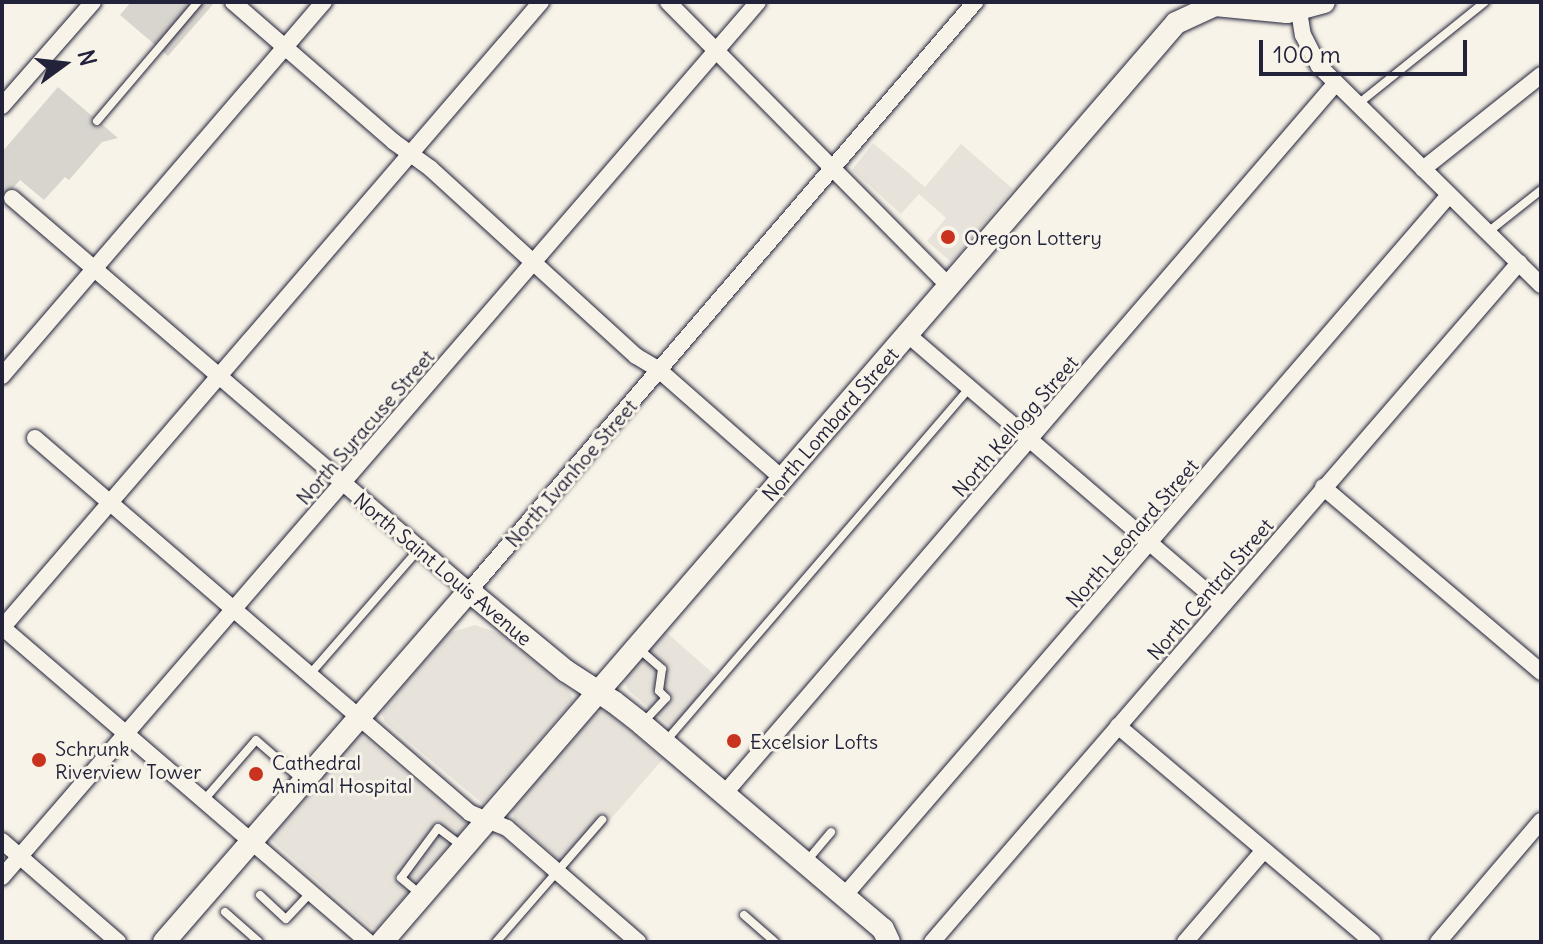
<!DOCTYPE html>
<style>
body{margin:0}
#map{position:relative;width:1543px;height:944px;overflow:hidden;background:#f7f3e8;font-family:Delius,sans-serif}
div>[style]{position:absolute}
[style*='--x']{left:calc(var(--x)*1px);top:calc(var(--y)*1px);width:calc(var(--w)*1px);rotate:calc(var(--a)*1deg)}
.built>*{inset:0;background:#e7e3db}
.green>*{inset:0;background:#d8d5cf}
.roads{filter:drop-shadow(0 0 2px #22223b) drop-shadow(0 0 2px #22223b)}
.lane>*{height:8px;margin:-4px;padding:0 4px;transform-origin:4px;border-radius:4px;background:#f7f3e8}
.street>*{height:16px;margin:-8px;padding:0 8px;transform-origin:8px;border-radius:8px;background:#f7f3e8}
.secondary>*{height:22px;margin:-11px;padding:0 11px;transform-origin:11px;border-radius:11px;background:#f7f3e8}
.dots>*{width:22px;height:22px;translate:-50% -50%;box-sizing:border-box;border:4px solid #f7f3e8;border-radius:50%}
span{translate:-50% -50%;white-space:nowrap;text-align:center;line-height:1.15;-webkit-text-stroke:6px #f7f3e8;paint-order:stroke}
.poi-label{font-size:20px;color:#22223b}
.left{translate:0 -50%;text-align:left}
.street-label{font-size:20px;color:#22223b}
.frame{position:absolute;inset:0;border:4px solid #22223b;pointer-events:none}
.north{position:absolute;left:24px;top:24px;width:80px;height:80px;-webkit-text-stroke:6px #f7f3e8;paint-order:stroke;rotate:75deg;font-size:22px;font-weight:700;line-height:32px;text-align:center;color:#22223b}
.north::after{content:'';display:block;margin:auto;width:28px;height:36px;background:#22223b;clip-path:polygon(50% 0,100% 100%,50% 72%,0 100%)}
.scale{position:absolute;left:1259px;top:40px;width:208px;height:36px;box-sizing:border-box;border:4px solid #22223b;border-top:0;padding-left:10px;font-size:24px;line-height:28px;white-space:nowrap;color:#22223b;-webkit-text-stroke:6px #f7f3e8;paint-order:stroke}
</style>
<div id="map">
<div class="built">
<div style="clip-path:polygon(873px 143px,925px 187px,961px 144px,1013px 189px,951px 262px,927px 241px,946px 218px,919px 194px,901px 214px,852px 170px)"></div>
<div style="clip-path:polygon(475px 625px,501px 634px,570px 692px,573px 701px,483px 804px,385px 722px,382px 715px,384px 708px,449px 633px)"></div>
<div style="clip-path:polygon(666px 632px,716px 676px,672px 728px,628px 690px,625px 682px,627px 674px)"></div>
<div style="clip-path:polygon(606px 711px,663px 759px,568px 868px,514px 819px,512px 810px,596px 712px)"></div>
<div style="clip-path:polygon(360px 734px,467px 824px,377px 928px,370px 927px,270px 839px)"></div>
</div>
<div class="green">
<div style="clip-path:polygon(131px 2px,215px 2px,168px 56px,120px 15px)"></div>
<div style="clip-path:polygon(58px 87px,118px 138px,102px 142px,69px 180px,65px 177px,44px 200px,20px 180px,2px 201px,2px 152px)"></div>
</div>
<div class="roads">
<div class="lane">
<div style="--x:1358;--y:104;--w:163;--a:-38.8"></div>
<div style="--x:97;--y:121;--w:156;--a:-49.7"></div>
<div style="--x:1488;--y:232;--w:68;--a:-38.4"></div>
<div style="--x:638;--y:648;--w:32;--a:41"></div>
<div style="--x:662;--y:669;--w:22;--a:98"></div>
<div style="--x:659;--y:691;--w:10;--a:45"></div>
<div style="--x:666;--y:698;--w:34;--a:133"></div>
<div style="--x:310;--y:674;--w:166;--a:-48.9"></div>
<div style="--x:665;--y:742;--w:467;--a:-49.3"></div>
<div style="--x:204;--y:800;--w:79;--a:-49.1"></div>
<div style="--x:256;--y:740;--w:62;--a:41.1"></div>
<div style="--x:806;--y:862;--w:39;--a:-50"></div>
<div style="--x:420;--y:894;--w:25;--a:-140"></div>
<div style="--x:401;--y:878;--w:62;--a:-53.5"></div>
<div style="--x:438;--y:828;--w:31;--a:37"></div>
<div style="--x:260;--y:895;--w:35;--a:43"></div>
<div style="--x:286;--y:919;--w:35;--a:-47"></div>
<div style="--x:225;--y:912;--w:45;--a:41.4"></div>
<div style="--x:744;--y:915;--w:41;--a:41.1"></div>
<div style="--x:496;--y:942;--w:162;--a:-49"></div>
</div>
<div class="street">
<div style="--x:233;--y:2;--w:213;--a:41"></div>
<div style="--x:394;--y:142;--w:44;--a:35.8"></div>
<div style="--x:430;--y:168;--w:279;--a:42.4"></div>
<div style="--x:636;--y:356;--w:27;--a:31"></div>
<div style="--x:659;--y:370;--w:165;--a:41.3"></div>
<div style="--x:668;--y:2;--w:400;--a:45.3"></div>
<div style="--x:1299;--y:11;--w:24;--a:81"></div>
<div style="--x:1303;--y:35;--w:35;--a:63"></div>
<div style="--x:1319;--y:66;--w:312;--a:44.6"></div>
<div style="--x:2;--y:106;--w:138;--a:-48.8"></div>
<div style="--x:1423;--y:169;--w:151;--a:-38.5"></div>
<div style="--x:12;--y:198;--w:603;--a:40.69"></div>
<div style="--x:469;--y:591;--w:777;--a:-49.33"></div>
<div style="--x:907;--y:334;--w:416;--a:40.7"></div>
<div style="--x:2;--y:376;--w:494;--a:-49.3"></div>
<div style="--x:35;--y:438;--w:574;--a:40.76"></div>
<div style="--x:470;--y:813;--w:40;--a:22"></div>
<div style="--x:507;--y:828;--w:174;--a:41"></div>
<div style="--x:1323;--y:487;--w:286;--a:40.3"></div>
<div style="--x:2;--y:627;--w:483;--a:40.7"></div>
<div style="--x:2;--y:628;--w:826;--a:-49.27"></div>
<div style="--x:1118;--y:726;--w:334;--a:40.3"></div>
<div style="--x:724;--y:794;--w:938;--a:-49.28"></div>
<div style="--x:2;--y:841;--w:154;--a:41"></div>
<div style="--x:2;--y:877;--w:1156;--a:-49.17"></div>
<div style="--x:844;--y:896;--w:926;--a:-49.2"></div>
<div style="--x:932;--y:942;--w:898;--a:-49.16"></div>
<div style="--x:1185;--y:942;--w:121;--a:-49.3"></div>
<div style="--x:1438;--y:942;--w:159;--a:-49.6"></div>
</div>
<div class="secondary">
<div style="--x:164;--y:942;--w:465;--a:-49"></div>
<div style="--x:469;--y:591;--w:126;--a:39.5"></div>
<div style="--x:566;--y:671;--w:57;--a:32.9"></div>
<div style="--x:614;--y:702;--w:36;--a:38"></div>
<div style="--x:642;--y:724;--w:316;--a:40.4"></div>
<div style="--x:883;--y:929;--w:14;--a:65"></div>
<div style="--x:382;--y:942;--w:1214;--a:-49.17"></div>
<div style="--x:1176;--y:23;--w:43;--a:-24.8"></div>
<div style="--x:1215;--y:5;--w:72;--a:5.6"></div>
<div style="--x:1287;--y:12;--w:38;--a:-15"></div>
</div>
</div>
<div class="dots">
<div style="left:948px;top:237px;background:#c8321e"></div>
<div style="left:734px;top:741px;background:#c8321e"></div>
<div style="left:39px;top:760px;background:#c8321e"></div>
<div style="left:256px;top:774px;background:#c8321e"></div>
</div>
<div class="poi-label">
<span class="left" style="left:964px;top:237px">Oregon Lottery</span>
<span class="left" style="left:750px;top:741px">Excelsior Lofts</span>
<span class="left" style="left:55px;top:760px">Schrunk<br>Riverview Tower</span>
<span class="left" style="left:272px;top:774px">Cathedral<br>Animal Hospital</span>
</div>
<div class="street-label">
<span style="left:830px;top:424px;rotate:-49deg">North Lombard Street</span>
<span style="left:1015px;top:426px;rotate:-49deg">North Kellogg Street</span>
<span style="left:365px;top:427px;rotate:-49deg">North Syracuse Street</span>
<span style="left:571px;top:473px;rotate:-49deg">North Ivanhoe Street</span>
<span style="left:1132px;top:533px;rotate:-49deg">North Leonard Street</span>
<span style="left:443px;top:569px;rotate:40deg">North Saint Louis Avenue</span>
<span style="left:1210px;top:589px;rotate:-49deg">North Central Street</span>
</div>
<div class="frame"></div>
<div class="north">N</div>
<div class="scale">100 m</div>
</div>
